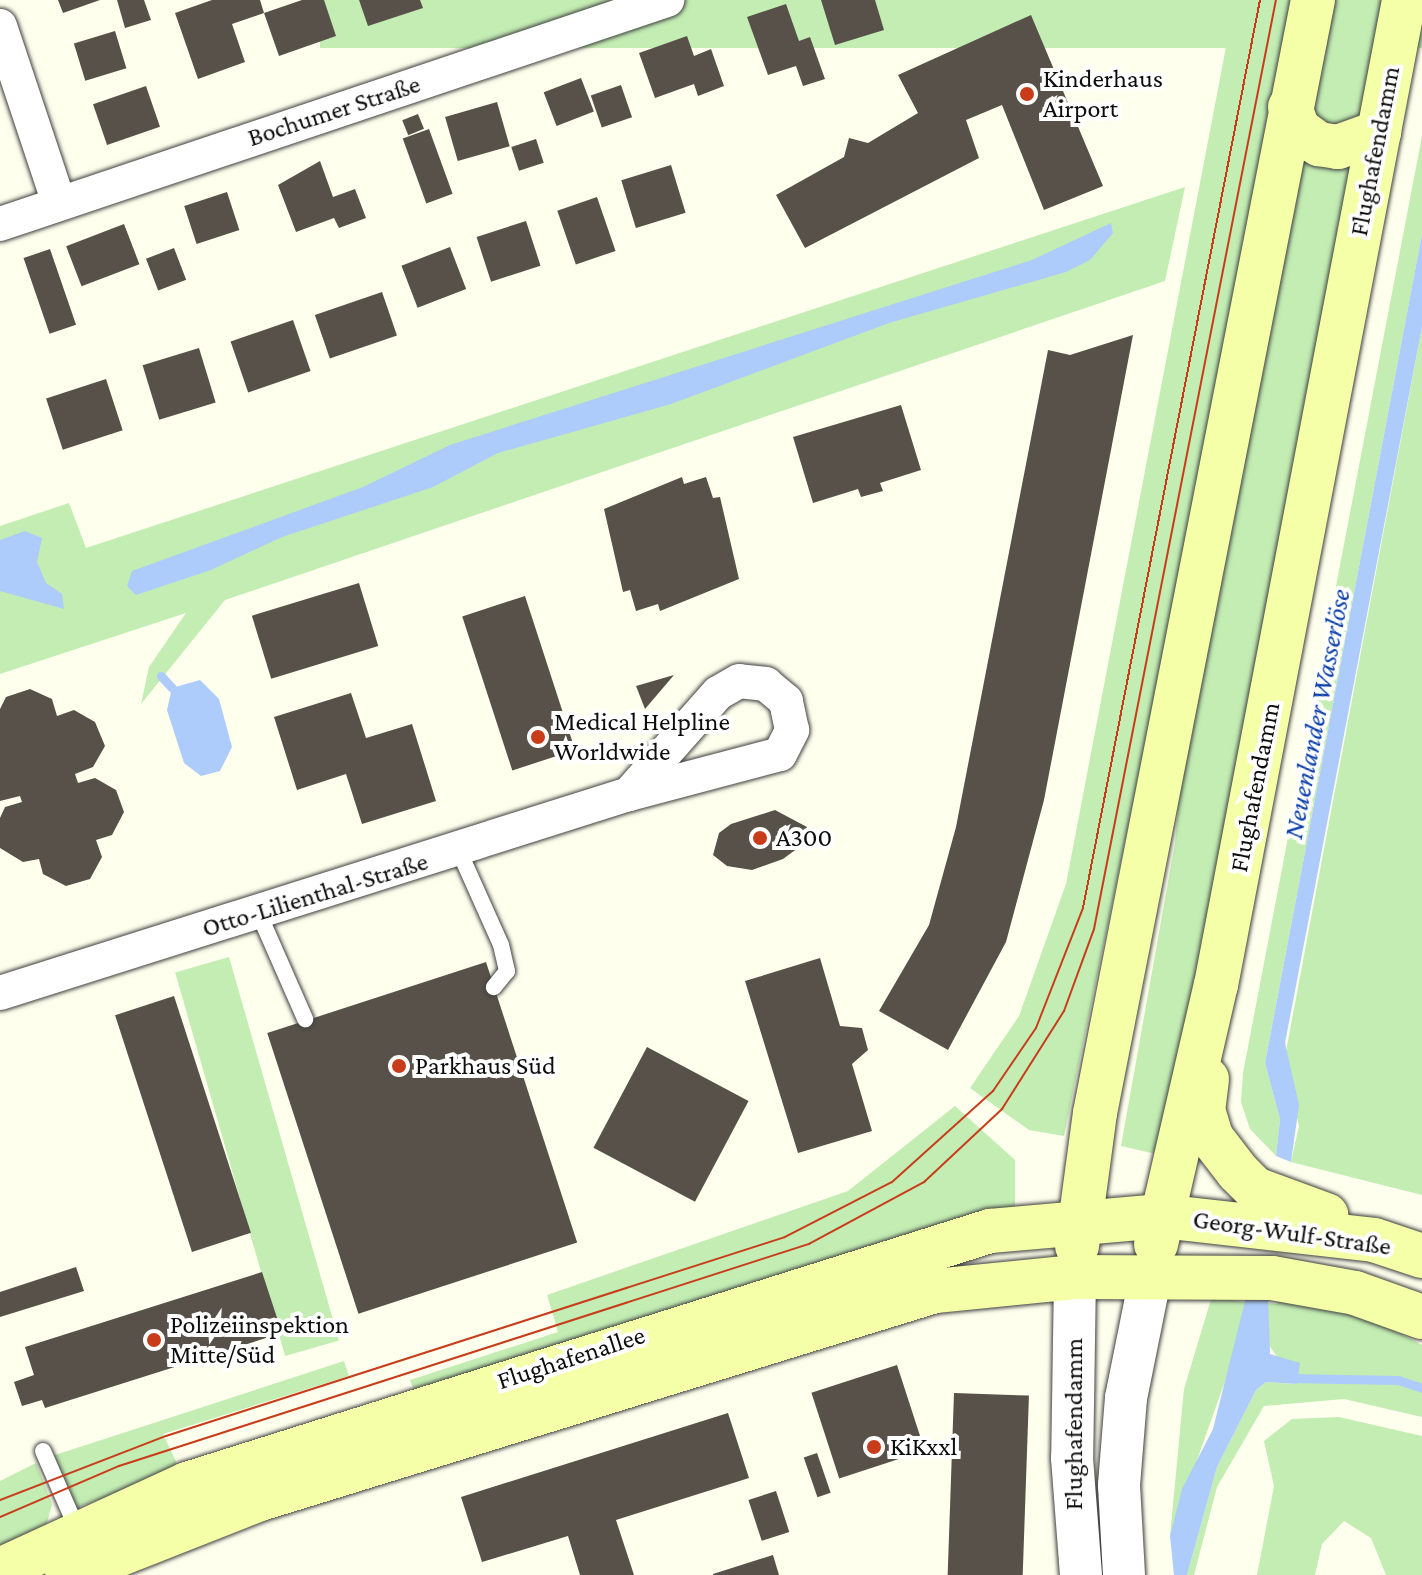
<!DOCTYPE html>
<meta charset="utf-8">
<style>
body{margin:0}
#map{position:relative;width:1422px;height:1575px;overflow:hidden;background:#feffed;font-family:"Crimson Pro",serif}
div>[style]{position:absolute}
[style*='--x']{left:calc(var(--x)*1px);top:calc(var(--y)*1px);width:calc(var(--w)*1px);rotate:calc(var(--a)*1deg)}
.green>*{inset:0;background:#c3edb3;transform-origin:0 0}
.water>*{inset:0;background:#adcbfb}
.stream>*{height:9px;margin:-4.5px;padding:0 4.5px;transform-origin:4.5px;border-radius:4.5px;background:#adcbfb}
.building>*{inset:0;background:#575149;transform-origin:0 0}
.roads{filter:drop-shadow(0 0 2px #404040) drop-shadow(0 0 2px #404040)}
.service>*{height:16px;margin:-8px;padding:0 8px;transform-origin:8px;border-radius:8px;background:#fff}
.minor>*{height:34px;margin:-17px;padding:0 17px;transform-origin:17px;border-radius:17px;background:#fff}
.tertiary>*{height:42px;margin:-21px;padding:0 21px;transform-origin:21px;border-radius:21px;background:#fff}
.secondary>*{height:44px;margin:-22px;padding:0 22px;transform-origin:22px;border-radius:22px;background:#f4ffa8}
.tram>*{height:2px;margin:-1px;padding:0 1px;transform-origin:1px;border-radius:1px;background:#c83c1a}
.dots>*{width:22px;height:22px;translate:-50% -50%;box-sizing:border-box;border:4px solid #fff;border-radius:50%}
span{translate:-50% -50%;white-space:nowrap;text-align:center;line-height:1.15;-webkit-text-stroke:8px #fff;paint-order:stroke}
.poi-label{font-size:26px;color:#0d0d0d}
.left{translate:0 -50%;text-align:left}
.street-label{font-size:26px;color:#0d0d0d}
.water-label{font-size:28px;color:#0c3fa9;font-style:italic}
</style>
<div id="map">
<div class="green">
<div style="clip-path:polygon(1235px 0,1299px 0,1064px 1136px,1029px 1130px,970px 1088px,1019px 1016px,1066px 884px)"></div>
<div style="clip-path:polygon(1329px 0,1389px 0,1237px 798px,1156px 1154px,1121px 1146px,1175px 843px,1184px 743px)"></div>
<div style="left:1422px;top:0;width:48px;height:1102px;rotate:90deg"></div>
<div style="clip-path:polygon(1422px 136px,1422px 234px,1265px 1063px,1280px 1119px,1276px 1156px,1250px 1129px,1241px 1102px,1243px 1073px)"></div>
<div style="clip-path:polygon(1185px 187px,1165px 281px,225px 600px,141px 704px,149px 667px,186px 613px,0 674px,0 526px,69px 503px,86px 548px)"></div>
<div style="clip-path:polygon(1422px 327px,1422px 1195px,1291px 1162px,1299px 1126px,1284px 1062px)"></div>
<div style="left:229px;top:957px;width:399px;height:56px;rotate:74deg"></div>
<div style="clip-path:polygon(955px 1106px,1015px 1160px,1015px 1207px,416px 1396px,410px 1380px,558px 1332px,547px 1295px,848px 1191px)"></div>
<div style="clip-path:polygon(1236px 1292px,1235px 1301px,1246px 1302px,1235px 1353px,1170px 1536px,1184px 1389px,1212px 1296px)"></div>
<div style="clip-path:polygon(1279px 1297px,1356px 1311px,1422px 1345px,1422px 1417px,1344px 1399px,1264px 1406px,1217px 1487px,1194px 1575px,1187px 1575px,1217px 1467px,1256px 1390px,1266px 1382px,1296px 1384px,1266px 1341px,1267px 1303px,1277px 1304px)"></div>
<div style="clip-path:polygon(344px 1361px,349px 1376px,163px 1434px,180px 1470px,73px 1509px,52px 1456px)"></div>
<div style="clip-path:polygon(1339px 1417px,1422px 1436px,1422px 1575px,1386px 1575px,1371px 1538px,1344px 1521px,1322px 1544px,1315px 1575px,1257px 1575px,1274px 1486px,1264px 1441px,1292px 1419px)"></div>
<div style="clip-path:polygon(36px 1463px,52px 1504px,46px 1527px,0 1552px,0 1481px)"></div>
</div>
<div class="water">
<div style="clip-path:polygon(1111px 223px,1113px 233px,1090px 260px,1066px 272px,889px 323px,671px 404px,498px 453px,433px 487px,282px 537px,211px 570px,136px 595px,127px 586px,132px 571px,363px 487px,450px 445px,1032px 260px)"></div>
<div style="clip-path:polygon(1422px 234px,1422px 327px,1285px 1043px,1299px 1105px,1291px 1162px,1276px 1156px,1280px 1119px,1265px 1063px)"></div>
<div style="clip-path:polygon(25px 531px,42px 538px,37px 562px,46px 583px,62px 594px,64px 609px,0 591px,0 540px)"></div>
<div style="clip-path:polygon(200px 680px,219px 699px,232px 747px,220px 771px,201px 776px,184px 763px,167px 710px,172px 688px)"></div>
<div style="clip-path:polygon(1247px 1293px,1268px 1296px,1270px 1354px,1300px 1363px,1297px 1384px,1266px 1382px,1256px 1390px,1217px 1467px,1187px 1575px,1174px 1575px,1170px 1536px,1182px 1489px,1213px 1429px)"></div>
</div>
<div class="stream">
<div style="--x:161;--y:676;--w:16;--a:47"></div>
<div style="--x:1287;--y:1378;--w:111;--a:1"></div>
<div style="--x:1398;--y:1380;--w:25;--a:18"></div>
</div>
<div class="building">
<div style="clip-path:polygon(58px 0,100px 0,63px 13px)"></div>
<div style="clip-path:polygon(117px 0,144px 0,151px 20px,125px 28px)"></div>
<div style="clip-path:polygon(212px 0,260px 0,264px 13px,232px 24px,245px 62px,198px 79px,175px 13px)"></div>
<div style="clip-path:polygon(302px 0,324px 0,336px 36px,279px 56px,264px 13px)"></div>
<div style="clip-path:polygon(359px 0,420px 0,423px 8px,368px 26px)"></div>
<div style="clip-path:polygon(821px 0,875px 0,884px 30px,835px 45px)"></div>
<div style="clip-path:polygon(786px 4px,799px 41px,810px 37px,825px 79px,803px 86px,796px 66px,768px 75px,747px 17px)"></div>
<div style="clip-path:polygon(1031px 15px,1103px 186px,1044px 210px,1002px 105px,966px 120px,979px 158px,805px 248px,776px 195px,844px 157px,849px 138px,868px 143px,918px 113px,898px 75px)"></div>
<div style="left:115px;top:31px;width:39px;height:43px;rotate:73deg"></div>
<div style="clip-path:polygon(687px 36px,694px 56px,711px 49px,724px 86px,698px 96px,694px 84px,655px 98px,639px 53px)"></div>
<div style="left:581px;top:78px;width:36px;height:40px;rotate:69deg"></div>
<div style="left:621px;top:85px;width:34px;height:32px;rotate:71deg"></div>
<div style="left:146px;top:86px;width:43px;height:56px;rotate:71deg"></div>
<div style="left:497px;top:102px;width:46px;height:54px;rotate:74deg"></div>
<div style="left:418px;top:114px;width:16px;height:17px;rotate:68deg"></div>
<div style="left:429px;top:129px;width:69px;height:28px;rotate:70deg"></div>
<div style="left:536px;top:139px;width:25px;height:26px;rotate:72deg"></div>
<div style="clip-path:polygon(320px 161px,333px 197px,355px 189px,366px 218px,339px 228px,334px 218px,296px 232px,278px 185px)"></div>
<div style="left:671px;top:165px;width:50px;height:52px;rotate:73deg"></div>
<div style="left:227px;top:192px;width:40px;height:45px;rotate:72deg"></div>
<div style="left:597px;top:197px;width:57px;height:42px;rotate:71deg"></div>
<div style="left:526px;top:221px;width:47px;height:52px;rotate:72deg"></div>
<div style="left:124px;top:224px;width:43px;height:62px;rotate:69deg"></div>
<div style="left:450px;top:247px;width:45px;height:52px;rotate:69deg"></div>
<div style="left:174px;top:248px;width:34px;height:30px;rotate:69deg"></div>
<div style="left:50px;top:249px;width:80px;height:28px;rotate:71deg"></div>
<div style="left:382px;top:292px;width:46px;height:71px;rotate:71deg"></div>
<div style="left:293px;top:320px;width:54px;height:66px;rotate:71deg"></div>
<div style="clip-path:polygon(1133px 335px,1044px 800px,1006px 942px,948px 1050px,879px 1011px,929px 925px,956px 827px,1048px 350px,1070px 355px)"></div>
<div style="left:199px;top:348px;width:57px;height:59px;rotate:73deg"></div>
<div style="left:106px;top:379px;width:54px;height:63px;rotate:72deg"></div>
<div style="clip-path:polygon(901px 405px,921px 470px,880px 483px,883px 491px,861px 497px,858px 489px,813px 503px,793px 437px)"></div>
<div style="clip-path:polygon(682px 477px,684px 484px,706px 477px,713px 498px,720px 497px,739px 579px,660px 611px,658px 604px,636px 611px,630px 590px,623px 592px,604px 509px)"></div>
<div style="left:359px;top:583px;width:66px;height:112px;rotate:73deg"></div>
<div style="left:525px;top:596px;width:162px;height:66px;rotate:72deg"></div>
<div style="clip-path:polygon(674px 675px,645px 709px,636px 686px)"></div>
<div style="clip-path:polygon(30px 689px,52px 699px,57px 716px,74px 710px,95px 722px,105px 746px,93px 767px,75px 774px,78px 783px,95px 778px,116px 790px,124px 812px,112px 835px,96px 840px,102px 857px,90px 879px,66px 886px,43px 874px,39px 859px,23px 862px,0 848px,0 818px,5px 807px,22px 802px,20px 796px,0 801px,0 709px,6px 697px)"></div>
<div style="clip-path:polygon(351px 693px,366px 738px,412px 724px,436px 801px,362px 824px,346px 774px,297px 790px,274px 717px)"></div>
<div style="clip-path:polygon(775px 810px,807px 827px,802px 845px,783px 859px,752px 870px,727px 866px,713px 855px,719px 833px,731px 824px)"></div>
<div style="clip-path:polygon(820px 958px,840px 1026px,862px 1028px,868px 1050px,852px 1064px,872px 1131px,798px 1153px,745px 981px)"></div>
<div style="left:486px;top:962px;width:295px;height:230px;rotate:72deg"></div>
<div style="left:174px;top:996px;width:249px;height:62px;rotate:72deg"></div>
<div style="left:647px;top:1047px;width:115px;height:114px;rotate:28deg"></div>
<div style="clip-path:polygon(76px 1267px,84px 1291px,0 1317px,0 1292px)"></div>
<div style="clip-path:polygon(262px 1272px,282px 1333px,45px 1408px,42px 1400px,22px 1406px,14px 1382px,34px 1375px,25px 1347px)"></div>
<div style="left:897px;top:1365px;width:90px;height:90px;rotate:72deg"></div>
<div style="left:954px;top:1393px;width:75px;height:182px;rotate:2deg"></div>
<div style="clip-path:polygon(728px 1413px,749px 1478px,616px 1520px,634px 1575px,580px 1575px,568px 1536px,482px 1562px,461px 1497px)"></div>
<div style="left:817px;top:1453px;width:42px;height:14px;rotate:71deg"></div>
<div style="left:776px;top:1491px;width:43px;height:29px;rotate:72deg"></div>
<div style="clip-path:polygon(773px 1555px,779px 1575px,713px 1575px,713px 1574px)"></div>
</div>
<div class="roads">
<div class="service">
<div style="--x:459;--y:851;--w:103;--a:65.9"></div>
<div style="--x:501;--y:945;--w:27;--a:77"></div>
<div style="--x:507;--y:971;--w:21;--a:129"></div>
<div style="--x:259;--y:914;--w:115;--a:66.3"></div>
<div style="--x:43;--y:1451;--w:90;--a:66.3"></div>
</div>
<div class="minor">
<div style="--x:0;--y:26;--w:187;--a:71.6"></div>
<div style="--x:0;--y:224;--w:704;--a:-18.56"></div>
<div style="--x:0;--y:993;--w:660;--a:-17.56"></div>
<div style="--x:629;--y:794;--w:156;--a:-14.8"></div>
<div style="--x:780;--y:754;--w:27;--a:-63"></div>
<div style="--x:792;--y:730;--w:30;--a:-102"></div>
<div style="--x:786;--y:701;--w:26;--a:-140"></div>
<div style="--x:766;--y:684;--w:27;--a:-174"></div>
<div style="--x:739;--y:681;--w:24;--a:150"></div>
<div style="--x:718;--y:693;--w:135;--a:131.4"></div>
</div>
<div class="tertiary">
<div style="--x:1075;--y:1277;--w:181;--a:90.9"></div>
<div style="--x:1072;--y:1458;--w:117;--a:85.6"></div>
<div style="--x:1124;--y:1575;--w:90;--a:-93.2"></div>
<div style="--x:1119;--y:1485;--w:87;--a:-85.4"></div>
<div style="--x:1126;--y:1398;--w:126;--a:-78.6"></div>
</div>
<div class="secondary">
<div style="--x:1290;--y:107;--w:23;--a:70"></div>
<div style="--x:1298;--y:129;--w:26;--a:36"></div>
<div style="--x:1319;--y:144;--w:19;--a:9"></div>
<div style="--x:1338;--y:147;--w:44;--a:-20.1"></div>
<div style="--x:1207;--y:1079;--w:31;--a:97"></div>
<div style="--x:1203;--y:1110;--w:28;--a:73"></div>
<div style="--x:1211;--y:1137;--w:44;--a:52.4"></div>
<div style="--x:1238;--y:1172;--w:24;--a:45"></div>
<div style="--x:1255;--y:1189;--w:76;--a:20.1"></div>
<div style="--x:1156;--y:1244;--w:266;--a:-77"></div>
<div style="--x:1216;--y:985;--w:1003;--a:-79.19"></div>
<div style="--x:1077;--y:1246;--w:134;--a:-82.3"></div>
<div style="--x:1095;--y:1113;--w:1134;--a:-78.92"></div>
<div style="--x:0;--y:1570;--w:206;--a:-24.7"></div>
<div style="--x:187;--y:1484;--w:842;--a:-17.49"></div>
<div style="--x:990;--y:1231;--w:172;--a:-5"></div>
<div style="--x:1161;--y:1216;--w:214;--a:6.4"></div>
<div style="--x:1374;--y:1240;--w:51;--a:18.4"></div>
<div style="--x:67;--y:1575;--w:207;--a:-21.5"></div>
<div style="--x:260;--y:1499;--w:706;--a:-17.13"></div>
<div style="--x:935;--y:1291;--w:141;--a:-5.7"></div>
<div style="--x:1075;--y:1277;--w:197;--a:0.3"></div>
<div style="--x:1272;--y:1278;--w:84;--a:10.2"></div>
<div style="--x:1355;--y:1293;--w:71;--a:19.7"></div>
</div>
</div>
<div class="tram">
<div style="--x:0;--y:1500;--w:178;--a:-21.1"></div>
<div style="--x:166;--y:1436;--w:650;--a:-17.82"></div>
<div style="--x:785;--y:1237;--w:120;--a:-27.2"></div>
<div style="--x:892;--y:1182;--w:136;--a:-42"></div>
<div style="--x:993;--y:1091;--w:76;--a:-55.7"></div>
<div style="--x:1036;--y:1028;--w:129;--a:-68.6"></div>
<div style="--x:1083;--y:908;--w:925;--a:-78.97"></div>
<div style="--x:0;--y:1517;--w:129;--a:-23.2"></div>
<div style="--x:119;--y:1466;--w:725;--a:-17.84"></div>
<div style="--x:809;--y:1244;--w:131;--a:-28.3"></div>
<div style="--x:924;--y:1182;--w:107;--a:-43.1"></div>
<div style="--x:1002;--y:1109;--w:116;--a:-57.7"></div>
<div style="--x:1064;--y:1011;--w:87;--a:-69.9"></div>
<div style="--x:1094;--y:929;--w:947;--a:-78.92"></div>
</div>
<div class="dots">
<div style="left:1027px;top:94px;background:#c83c1a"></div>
<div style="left:538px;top:737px;background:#c83c1a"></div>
<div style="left:760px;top:838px;background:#c83c1a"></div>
<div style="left:399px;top:1066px;background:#c83c1a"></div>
<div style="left:154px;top:1340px;background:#c83c1a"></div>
<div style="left:874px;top:1447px;background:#c83c1a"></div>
</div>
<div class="poi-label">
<span class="left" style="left:1043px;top:94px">Kinderhaus<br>Airport</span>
<span class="left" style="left:554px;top:737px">Medical Helpline<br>Worldwide</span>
<span class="left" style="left:776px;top:838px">A300</span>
<span class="left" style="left:415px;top:1066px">Parkhaus Süd</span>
<span class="left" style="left:170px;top:1340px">Polizeiinspektion<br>Mitte/Süd</span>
<span class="left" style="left:890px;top:1447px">KiKxxl</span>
</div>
<div class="street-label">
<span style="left:334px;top:111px;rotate:-18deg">Bochumer Straße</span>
<span style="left:1375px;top:151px;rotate:-79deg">Flughafendamm</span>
<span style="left:1255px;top:787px;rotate:-79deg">Flughafendamm</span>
<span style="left:315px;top:895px;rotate:-17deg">Otto-Lilienthal-Straße</span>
<span style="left:1292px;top:1233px;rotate:8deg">Georg-Wulf-Straße</span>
<span style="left:571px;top:1358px;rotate:-18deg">Flughafenallee</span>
<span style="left:1074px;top:1424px;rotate:-90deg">Flughafendamm</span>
</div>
<div class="water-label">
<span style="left:1317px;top:714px;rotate:-79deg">Neuenlander Wasserlöse</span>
</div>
</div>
